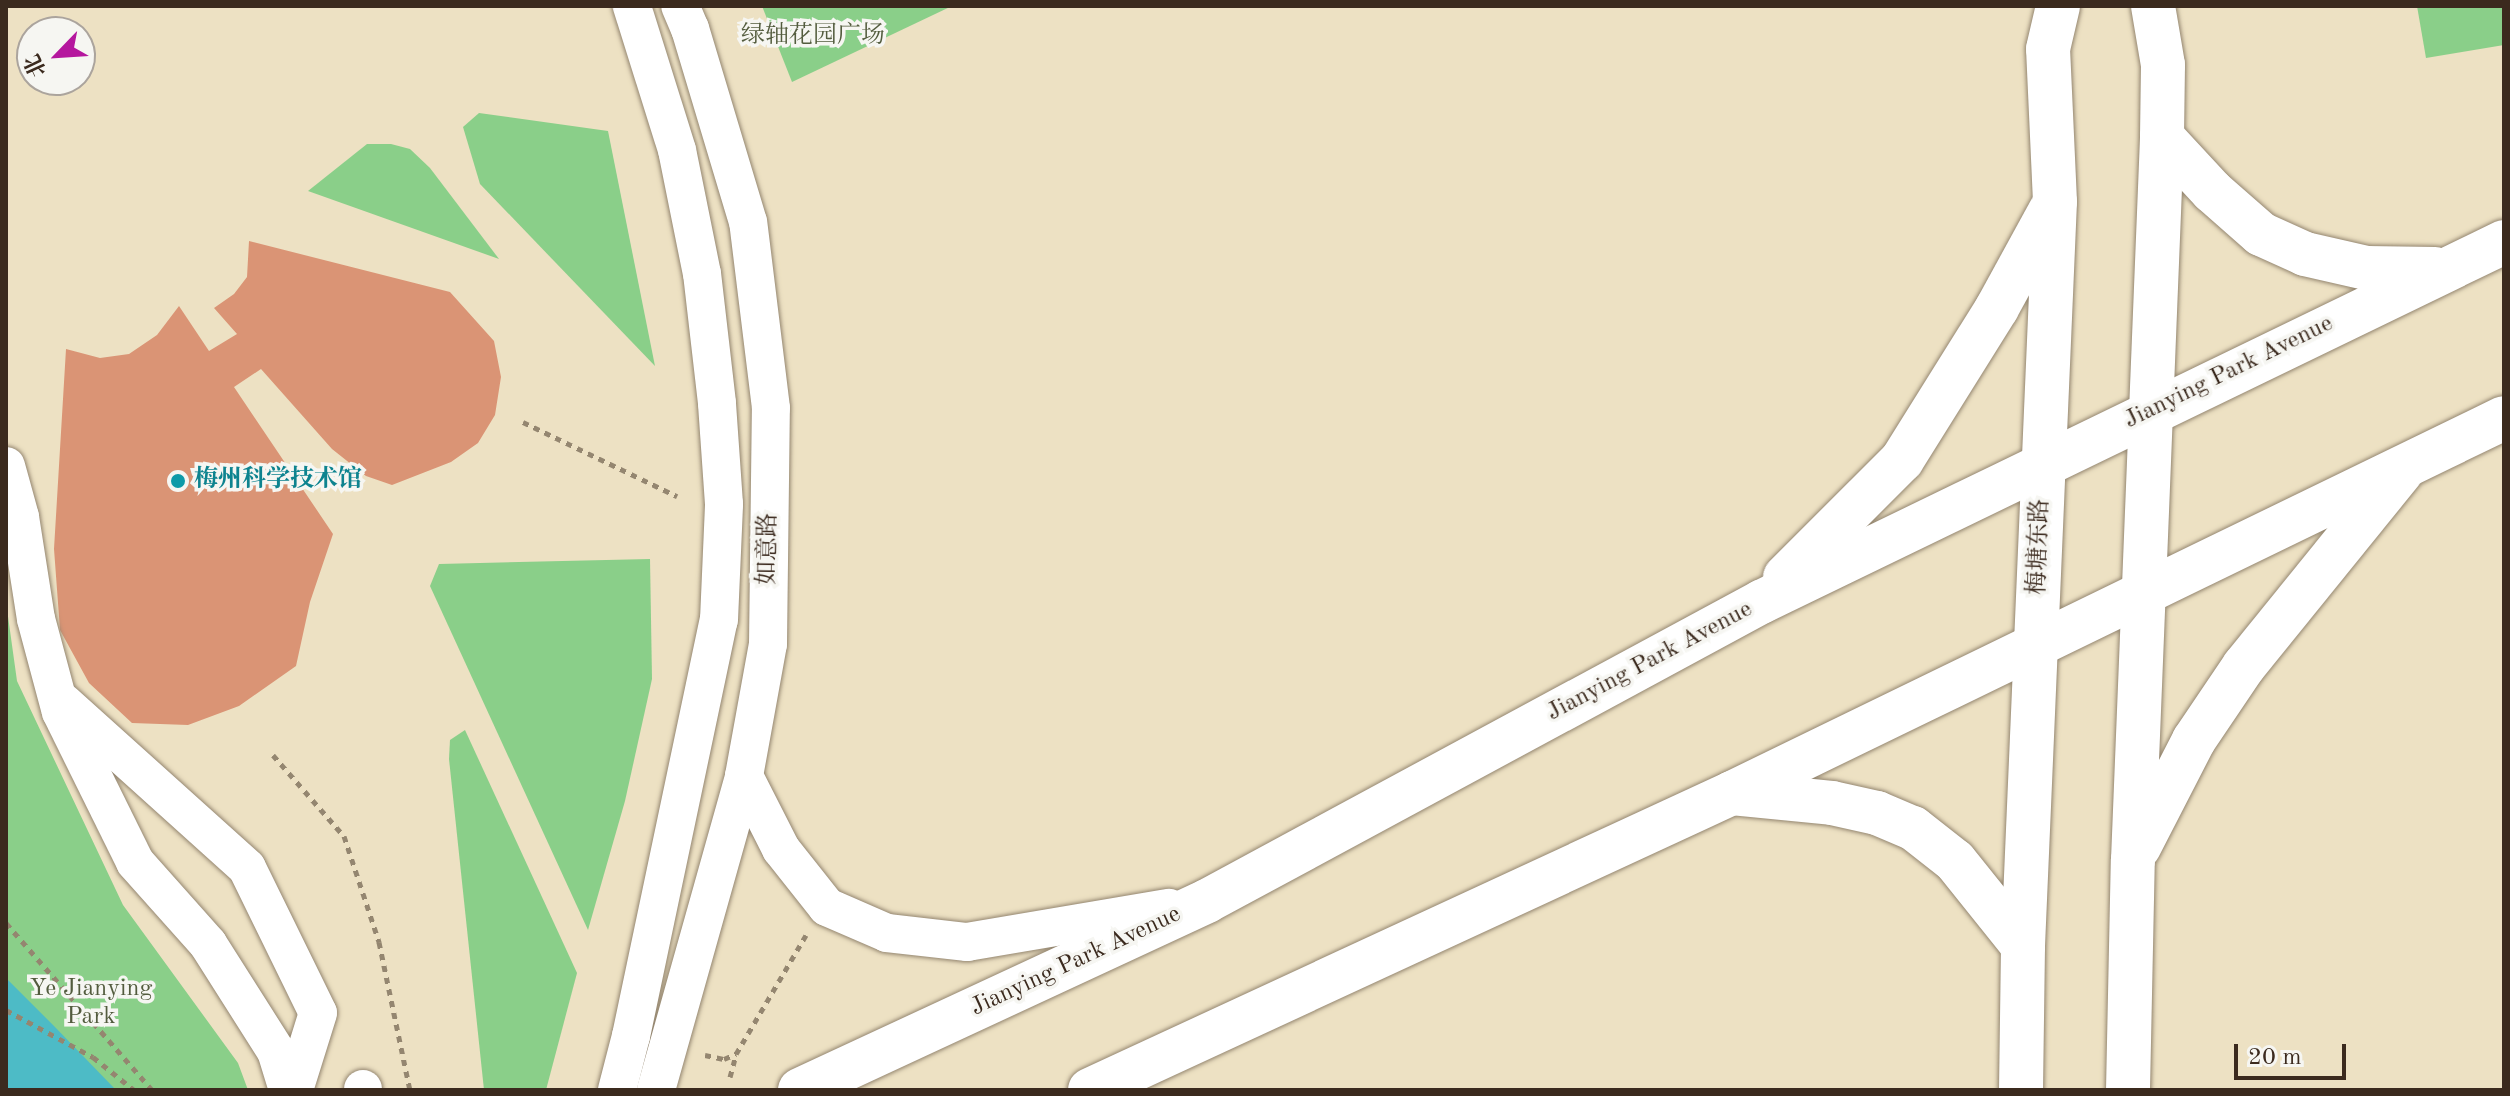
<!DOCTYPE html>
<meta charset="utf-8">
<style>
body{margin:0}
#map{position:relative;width:2510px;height:1096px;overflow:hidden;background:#ede1c3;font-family:"Old Standard TT","Noto Serif SC",serif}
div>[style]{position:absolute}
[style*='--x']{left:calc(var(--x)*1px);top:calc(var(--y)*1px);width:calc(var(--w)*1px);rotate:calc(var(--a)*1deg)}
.green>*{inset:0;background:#8acf89}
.water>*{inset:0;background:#4dbbc6}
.building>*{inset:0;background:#da9475}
.path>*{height:5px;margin-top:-2.5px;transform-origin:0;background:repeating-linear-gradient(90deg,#948670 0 6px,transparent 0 12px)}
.roads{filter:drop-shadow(0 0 2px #948670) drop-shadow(0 0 2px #948670)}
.minor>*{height:38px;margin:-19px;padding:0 19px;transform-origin:19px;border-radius:19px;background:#fff}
.major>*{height:44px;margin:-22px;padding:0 22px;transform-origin:22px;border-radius:22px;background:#fff}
.dots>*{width:22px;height:22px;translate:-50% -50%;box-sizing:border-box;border:4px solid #f6f6f2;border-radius:50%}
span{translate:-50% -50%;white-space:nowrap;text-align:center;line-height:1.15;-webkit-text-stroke:7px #f6f6f2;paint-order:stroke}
.park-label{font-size:24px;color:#535c3e}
.street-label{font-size:24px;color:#3b2a1e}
.culture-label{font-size:24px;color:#0d838f;font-weight:700}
.left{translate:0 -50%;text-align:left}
.frame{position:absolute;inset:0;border:8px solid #3b2a1e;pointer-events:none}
.north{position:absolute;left:16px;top:16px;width:80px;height:80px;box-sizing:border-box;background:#f6f6f2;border:2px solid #aba49d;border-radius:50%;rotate:245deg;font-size:22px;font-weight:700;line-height:32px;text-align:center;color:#3b2a1e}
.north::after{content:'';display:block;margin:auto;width:28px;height:36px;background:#b5179e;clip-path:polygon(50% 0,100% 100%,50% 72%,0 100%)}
.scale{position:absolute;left:2234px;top:1044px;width:112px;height:36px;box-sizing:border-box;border:4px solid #3b2a1e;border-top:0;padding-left:10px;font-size:24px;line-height:28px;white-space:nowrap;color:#3b2a1e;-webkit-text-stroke:6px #f6f6f2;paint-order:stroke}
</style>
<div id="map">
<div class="green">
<div style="clip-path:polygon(762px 6px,952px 6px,792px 82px)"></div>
<div style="clip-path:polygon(2417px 6px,2504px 6px,2504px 45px,2426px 58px)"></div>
<div style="clip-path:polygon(479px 113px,608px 131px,655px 366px,480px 184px,463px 127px)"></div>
<div style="clip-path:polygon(367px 144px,391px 144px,410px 149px,430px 168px,499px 259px,308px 191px)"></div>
<div style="clip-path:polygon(650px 559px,652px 679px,625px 801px,588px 930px,430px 586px,439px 564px)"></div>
<div style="clip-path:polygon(6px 602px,17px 681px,123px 905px,238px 1063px,248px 1090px,6px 1090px)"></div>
<div style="clip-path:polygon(465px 730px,577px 973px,546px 1090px,484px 1090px,449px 759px,450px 740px)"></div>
</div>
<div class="water">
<div style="clip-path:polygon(6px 978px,53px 1025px,116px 1090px,6px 1090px)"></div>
</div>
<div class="building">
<div style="clip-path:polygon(249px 241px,450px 292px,494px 341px,501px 377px,495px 415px,478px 443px,451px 462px,392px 485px,366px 476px,332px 449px,261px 369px,234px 387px,333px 534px,310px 602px,296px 666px,239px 706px,188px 725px,132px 723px,89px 683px,60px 630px,54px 549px,66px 349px,100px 358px,129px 354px,157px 335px,179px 306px,209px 351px,237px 334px,214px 308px,234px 294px,247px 277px)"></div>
</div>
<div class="path">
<div style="--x:523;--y:422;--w:171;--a:25.7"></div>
<div style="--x:273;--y:755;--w:108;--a:48.8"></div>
<div style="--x:344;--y:836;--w:112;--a:71.7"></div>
<div style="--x:379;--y:942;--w:151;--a:78.2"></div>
<div style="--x:6;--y:923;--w:222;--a:48.8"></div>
<div style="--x:6;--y:1010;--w:99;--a:28.4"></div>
<div style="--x:93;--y:1057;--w:53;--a:38.8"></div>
<div style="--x:705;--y:1055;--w:19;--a:12"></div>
<div style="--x:724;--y:1059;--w:13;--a:-23"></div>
<div style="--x:736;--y:1054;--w:138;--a:-59.5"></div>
<div style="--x:730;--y:1077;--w:23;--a:-75"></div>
</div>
<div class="roads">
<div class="minor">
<div style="--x:6;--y:466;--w:53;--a:74.6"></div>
<div style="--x:20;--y:517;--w:103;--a:81.1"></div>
<div style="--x:36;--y:619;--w:96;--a:75"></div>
<div style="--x:61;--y:712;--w:167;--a:63.7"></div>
<div style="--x:135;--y:862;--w:110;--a:48.3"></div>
<div style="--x:208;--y:944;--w:127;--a:57.6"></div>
<div style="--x:276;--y:1051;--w:41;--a:72.9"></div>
<div style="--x:64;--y:703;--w:246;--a:42"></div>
<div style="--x:247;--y:868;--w:161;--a:63.9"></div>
<div style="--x:318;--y:1013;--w:81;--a:107.3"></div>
<div style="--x:744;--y:776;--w:82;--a:63.1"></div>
<div style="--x:781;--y:849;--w:74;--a:51.6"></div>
<div style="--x:827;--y:907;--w:65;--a:23.4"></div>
<div style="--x:887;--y:933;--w:81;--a:6.4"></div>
<div style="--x:967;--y:942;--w:205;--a:-9.6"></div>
<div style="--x:363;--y:1089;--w:1;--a:90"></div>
<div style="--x:617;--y:1090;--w:56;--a:-75.5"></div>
<div style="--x:631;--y:1036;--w:425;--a:-78.1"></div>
<div style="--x:719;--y:620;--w:116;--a:-87.5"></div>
<div style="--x:724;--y:504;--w:101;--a:-94"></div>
<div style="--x:717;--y:403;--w:130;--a:-96.6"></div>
<div style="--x:702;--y:274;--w:126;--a:-101.4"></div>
<div style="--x:677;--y:150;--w:151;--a:-107.4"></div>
<div style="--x:656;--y:1090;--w:326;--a:-74.3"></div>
<div style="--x:744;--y:776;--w:134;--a:-79.7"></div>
<div style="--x:768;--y:644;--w:236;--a:-89.3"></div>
<div style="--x:771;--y:408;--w:187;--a:-97"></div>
<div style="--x:748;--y:222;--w:202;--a:-106.7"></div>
<div style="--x:690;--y:29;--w:25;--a:-113"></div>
</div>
<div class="major">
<div style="--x:2162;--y:137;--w:74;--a:47.2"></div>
<div style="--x:2212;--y:191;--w:65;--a:41.3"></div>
<div style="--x:2261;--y:234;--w:48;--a:24.4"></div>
<div style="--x:2305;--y:254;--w:63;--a:12.9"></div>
<div style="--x:2366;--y:268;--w:69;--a:0.8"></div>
<div style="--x:1785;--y:577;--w:165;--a:-45"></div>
<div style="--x:1902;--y:460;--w:179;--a:-58"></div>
<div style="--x:1997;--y:308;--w:111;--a:-61.3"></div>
<div style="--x:1732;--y:793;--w:100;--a:5.7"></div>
<div style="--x:1832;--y:803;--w:46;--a:12.5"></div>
<div style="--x:1877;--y:813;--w:39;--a:23"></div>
<div style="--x:1913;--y:828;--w:53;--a:38.2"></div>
<div style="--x:1955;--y:861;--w:109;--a:51.3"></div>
<div style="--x:2139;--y:847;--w:120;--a:-62.8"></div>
<div style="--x:2194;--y:740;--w:89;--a:-56"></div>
<div style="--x:2244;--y:666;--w:250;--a:-51"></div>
<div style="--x:800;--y:1090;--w:449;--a:-24.9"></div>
<div style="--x:1207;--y:901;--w:630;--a:-28.36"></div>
<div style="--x:1761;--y:602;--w:826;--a:-25.85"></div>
<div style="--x:1090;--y:1090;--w:707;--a:-24.83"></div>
<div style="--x:1732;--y:793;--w:858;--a:-25.91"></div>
<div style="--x:2021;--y:1090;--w:144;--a:-89.2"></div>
<div style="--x:2023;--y:946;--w:745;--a:-87.54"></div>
<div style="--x:2055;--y:202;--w:153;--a:-92.6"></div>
<div style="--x:2048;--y:49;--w:44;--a:-76.9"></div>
<div style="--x:2128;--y:1090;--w:230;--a:-88.8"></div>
<div style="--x:2133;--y:860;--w:724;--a:-87.7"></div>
<div style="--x:2162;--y:137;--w:72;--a:-89.2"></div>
<div style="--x:2163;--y:65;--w:60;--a:-99.6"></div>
</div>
</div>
<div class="dots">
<div style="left:178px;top:481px;background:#0f9aa8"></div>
</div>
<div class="park-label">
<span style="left:813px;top:37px">绿轴花园广场</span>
<span style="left:91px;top:1004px">Ye Jianying<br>Park</span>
</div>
<div class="street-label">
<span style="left:2229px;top:373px;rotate:-26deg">Jianying Park Avenue</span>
<span style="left:2040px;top:547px;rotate:-88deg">梅塘东路</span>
<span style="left:769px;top:549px;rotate:-89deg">如意路</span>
<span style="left:1650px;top:662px;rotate:-28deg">Jianying Park Avenue</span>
<span style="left:1076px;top:962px;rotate:-25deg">Jianying Park Avenue</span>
</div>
<div class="culture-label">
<span class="left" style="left:194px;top:481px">梅州科学技术馆</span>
</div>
<div class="frame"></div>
<div class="north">北</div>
<div class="scale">20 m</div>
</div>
